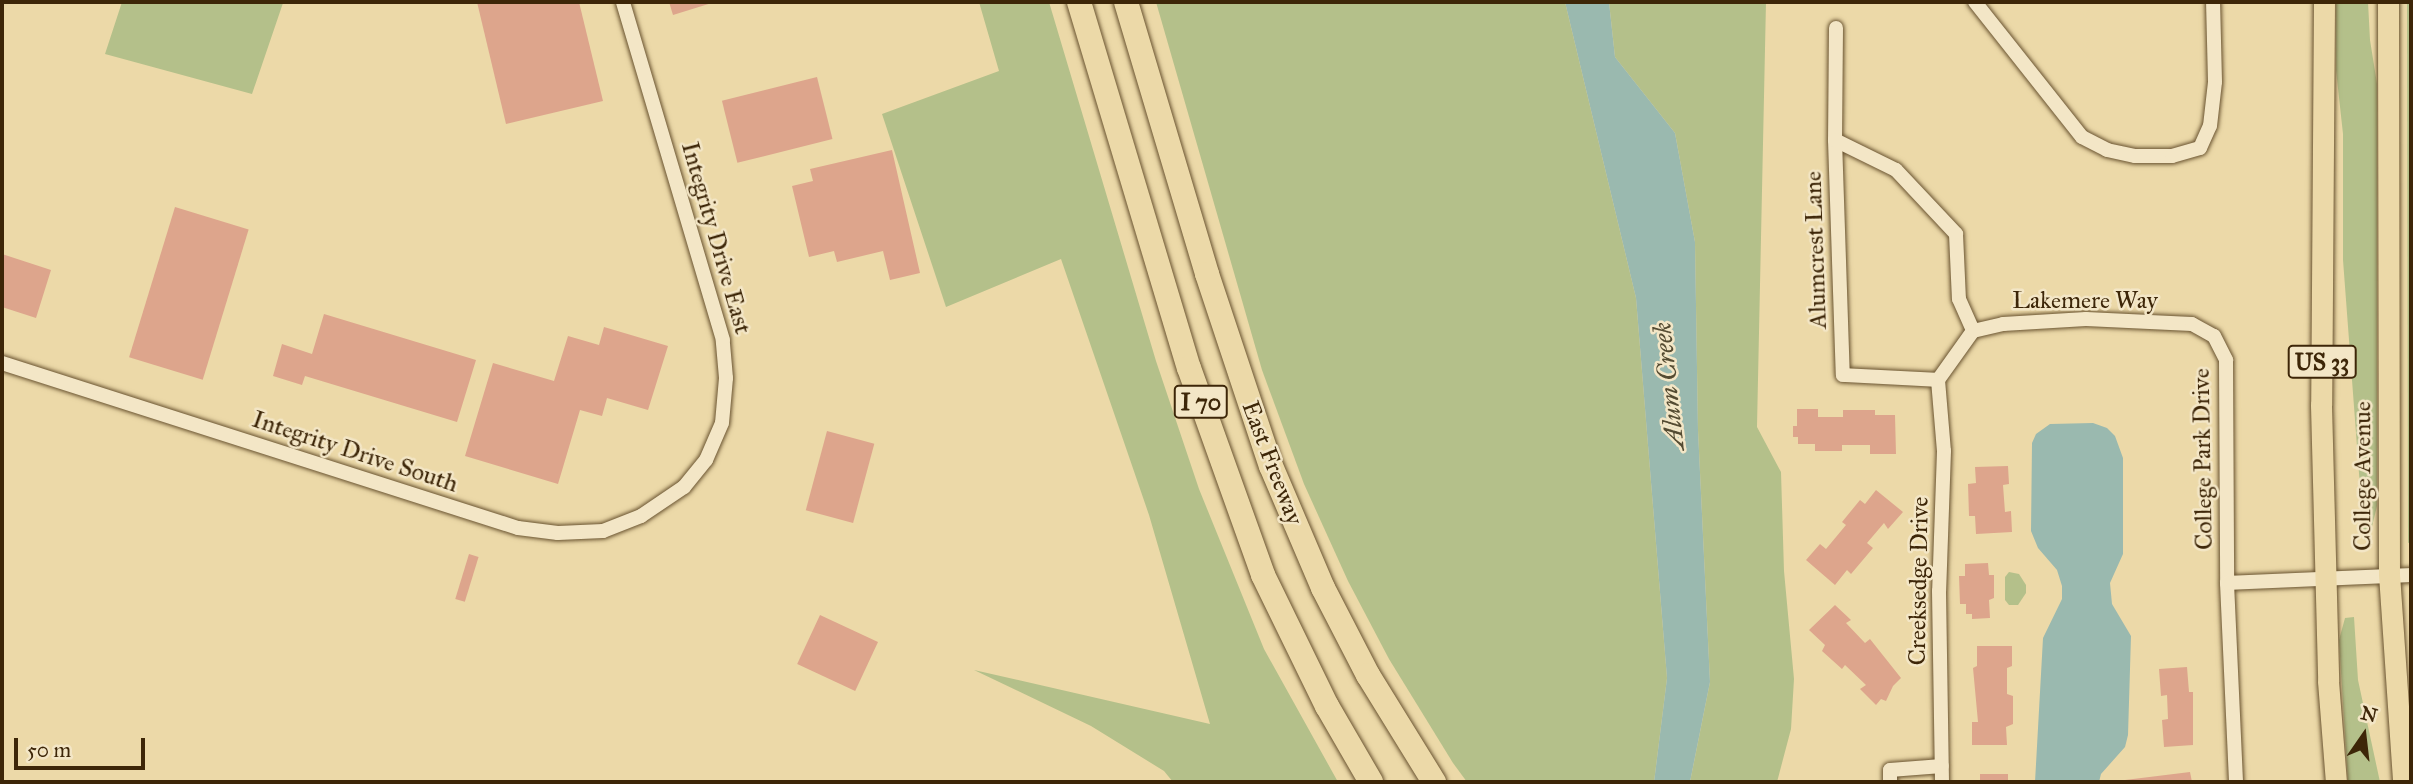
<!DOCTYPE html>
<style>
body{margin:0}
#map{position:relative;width:2413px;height:784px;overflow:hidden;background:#ecd9a8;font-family:"IM FELL Great Primer",serif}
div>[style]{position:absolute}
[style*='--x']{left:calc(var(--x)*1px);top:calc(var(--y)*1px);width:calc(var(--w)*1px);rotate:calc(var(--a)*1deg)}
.green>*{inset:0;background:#b4c08a}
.water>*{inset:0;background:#9ab9af}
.building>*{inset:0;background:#dda58c;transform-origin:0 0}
.roads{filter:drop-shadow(0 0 2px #695330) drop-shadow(0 0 2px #695330)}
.street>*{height:14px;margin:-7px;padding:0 7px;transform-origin:7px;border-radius:7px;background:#f3e6c6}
.primary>*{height:21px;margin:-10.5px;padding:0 10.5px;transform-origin:10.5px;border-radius:10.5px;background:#ecd9a8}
.highway>*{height:24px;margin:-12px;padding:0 12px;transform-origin:12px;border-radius:12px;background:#ecd9a8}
span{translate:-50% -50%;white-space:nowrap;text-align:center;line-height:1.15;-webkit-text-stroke:5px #f3e6c6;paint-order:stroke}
.shield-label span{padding:2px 5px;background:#f3e6c6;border:2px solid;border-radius:5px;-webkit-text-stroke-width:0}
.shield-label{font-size:23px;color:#3d2608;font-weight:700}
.street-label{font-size:24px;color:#3d2608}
.water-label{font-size:26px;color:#544b32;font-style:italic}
.frame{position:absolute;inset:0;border:4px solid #3d2608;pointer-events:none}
.north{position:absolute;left:2329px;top:700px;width:70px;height:70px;-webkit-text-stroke:5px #f3e6c6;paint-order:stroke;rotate:14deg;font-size:19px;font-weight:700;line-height:28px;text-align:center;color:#3d2608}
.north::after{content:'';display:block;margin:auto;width:24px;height:32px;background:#3d2608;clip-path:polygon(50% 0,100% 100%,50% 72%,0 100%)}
.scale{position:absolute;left:14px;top:738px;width:131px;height:32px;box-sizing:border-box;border:4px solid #3d2608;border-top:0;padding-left:9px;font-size:21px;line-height:24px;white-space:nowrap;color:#3d2608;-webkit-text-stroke:5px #f3e6c6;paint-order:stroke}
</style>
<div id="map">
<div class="green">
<div style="clip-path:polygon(122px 2px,288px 2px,283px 3px,252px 94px,105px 54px)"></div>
<div style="clip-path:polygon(979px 2px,1049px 2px,1156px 361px,1199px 489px,1264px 649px,1338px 782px,1173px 782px,1164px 771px,1091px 726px,974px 670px,1210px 724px,1149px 515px,1061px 259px,946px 307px,882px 114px,999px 71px)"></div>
<div style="clip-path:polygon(1156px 2px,1565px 2px,1636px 298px,1667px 678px,1654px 782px,1467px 782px,1453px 763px,1389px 659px,1348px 581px,1304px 484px,1262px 370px)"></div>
<div style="clip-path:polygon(1609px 2px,1766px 2px,1757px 427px,1781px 472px,1784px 571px,1794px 679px,1791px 729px,1777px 782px,1690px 782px,1710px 682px,1698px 430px,1695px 242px,1675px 133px,1615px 57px)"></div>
<div style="clip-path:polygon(2336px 2px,2368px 2px,2370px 40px,2377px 84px,2377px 506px,2369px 539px,2364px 540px,2343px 260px,2343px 134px,2336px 70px)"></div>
<div style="clip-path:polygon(2407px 2px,2411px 2px,2411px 542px,2408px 543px)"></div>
<div style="clip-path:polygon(2009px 572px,2019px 574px,2026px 585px,2026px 593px,2018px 605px,2009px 605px,2005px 600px,2005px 577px)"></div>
<div style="clip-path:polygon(2354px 617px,2358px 680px,2380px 782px,2348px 782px,2339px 640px,2345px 618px)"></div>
</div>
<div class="water">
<div style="clip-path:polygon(1565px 2px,1609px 2px,1615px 57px,1675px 133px,1695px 242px,1698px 430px,1710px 682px,1690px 782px,1654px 782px,1667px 678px,1636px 298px)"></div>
<div style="clip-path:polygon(2093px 423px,2107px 428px,2115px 436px,2123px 458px,2123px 554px,2110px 583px,2112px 604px,2131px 636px,2128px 735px,2125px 747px,2101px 774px,2099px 782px,2035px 782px,2043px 638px,2062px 599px,2062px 586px,2057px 570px,2038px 548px,2031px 531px,2032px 443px,2036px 434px,2050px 424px)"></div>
</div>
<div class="building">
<div style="clip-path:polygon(477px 2px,579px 2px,603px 101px,506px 124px)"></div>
<div style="clip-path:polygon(669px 2px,715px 2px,673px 15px)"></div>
<div style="left:817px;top:77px;width:64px;height:98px;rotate:76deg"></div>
<div style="clip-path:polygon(892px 150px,920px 273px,890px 280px,883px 251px,837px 262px,834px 251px,809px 257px,792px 186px,813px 181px,810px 169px)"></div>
<div style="left:175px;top:207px;width:77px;height:157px;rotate:17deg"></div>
<div style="clip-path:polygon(2px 254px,51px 270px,36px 318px,2px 307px)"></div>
<div style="clip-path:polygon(324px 314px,476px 360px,457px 422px,305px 376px,302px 385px,273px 376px,282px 344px,312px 354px)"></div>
<div style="clip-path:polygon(604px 327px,668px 346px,648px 410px,607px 398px,602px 416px,580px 410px,558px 484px,465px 456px,493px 363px,554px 381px,568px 336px,599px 345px)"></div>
<div style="clip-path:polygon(1797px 409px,1818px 409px,1818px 417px,1843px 417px,1843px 410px,1875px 410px,1875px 415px,1895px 415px,1896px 454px,1870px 454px,1870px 445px,1842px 445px,1842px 451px,1815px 451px,1815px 444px,1798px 444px,1798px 437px,1793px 437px,1793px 426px,1797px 426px)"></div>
<div style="left:827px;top:431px;width:49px;height:82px;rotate:15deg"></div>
<div style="clip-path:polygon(2008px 466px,2009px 484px,2003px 485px,2005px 512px,2011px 511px,2012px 532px,1976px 534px,1975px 516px,1969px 516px,1968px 484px,1976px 483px,1975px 467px)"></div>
<div style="clip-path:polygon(1876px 490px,1903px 512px,1888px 529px,1884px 523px,1867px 543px,1873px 548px,1851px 574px,1847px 570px,1835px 585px,1806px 560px,1820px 544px,1826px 549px,1846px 525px,1842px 522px,1860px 500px,1865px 504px)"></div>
<div style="left:469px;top:554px;width:10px;height:47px;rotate:17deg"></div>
<div style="clip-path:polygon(1988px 563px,1989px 575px,1994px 575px,1994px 598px,1989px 600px,1990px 618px,1972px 619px,1972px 614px,1966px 614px,1966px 604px,1960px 604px,1959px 576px,1965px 576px,1965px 564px)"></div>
<div style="clip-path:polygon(1835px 605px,1851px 620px,1846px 623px,1865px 643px,1870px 639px,1901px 678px,1893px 686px,1886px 701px,1881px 699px,1876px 705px,1860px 689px,1866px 685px,1845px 665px,1842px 669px,1822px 651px,1825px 645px,1809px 630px)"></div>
<div style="left:820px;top:615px;width:64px;height:54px;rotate:25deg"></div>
<div style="clip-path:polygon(1977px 646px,2012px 646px,2012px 666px,2007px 668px,2007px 694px,2013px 696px,2013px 724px,2006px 727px,2007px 745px,1972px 745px,1972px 722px,1978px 722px,1973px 668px,1977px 666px)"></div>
<div style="clip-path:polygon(2187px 667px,2189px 692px,2193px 692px,2193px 745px,2164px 747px,2162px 720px,2168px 719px,2167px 695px,2161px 696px,2159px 669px)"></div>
<div style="clip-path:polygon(2190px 772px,2192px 782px,2125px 782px,2125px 780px)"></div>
<div style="left:1980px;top:774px;width:28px;height:8px"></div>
</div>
<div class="roads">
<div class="street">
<div style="--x:1975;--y:2;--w:172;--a:51.6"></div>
<div style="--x:2082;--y:137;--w:28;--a:27"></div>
<div style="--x:2107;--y:150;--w:29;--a:12"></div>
<div style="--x:2135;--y:156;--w:37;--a:0"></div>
<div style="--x:2172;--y:156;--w:29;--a:-16"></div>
<div style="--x:2200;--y:148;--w:24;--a:-66"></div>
<div style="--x:2210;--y:126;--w:44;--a:-83.5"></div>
<div style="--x:2215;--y:82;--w:80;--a:-91.4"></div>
<div style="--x:1836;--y:28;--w:112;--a:90.5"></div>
<div style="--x:1835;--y:140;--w:235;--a:88.1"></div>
<div style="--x:1843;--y:375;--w:95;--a:3"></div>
<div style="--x:1835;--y:140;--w:68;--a:26.2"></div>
<div style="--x:1896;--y:170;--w:88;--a:46.8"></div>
<div style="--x:1956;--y:234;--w:65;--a:87.4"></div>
<div style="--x:1959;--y:299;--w:35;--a:66"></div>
<div style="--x:2;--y:363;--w:542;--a:17.73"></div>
<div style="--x:518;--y:528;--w:40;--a:7.1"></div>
<div style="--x:558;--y:533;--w:45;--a:-2.5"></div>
<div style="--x:603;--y:531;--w:41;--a:-21.5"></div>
<div style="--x:641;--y:516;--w:52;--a:-34"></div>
<div style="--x:684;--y:487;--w:35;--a:-51"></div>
<div style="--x:706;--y:460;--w:40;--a:-66.6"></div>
<div style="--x:722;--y:423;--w:45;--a:-84.9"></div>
<div style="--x:726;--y:378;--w:38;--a:-95"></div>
<div style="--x:723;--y:340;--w:352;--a:-106.5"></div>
<div style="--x:1938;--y:380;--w:60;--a:-54.5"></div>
<div style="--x:1973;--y:331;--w:31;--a:-13"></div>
<div style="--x:2003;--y:324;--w:83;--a:-3.4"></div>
<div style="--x:2086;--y:319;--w:106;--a:2.7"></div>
<div style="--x:2192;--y:324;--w:25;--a:29"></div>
<div style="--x:2214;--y:336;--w:27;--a:63"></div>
<div style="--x:2226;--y:360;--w:223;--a:89.7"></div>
<div style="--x:2227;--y:583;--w:199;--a:87.4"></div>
<div style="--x:1938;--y:380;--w:71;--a:85.2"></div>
<div style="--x:1944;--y:451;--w:140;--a:92"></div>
<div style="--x:1939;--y:591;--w:191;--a:89.1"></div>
<div style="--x:2227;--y:583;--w:184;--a:-2.5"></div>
<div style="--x:1890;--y:782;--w:12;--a:-90"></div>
<div style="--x:1890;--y:770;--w:52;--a:-4.4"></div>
</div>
<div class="primary">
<div style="--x:2324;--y:2;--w:403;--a:90.4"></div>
<div style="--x:2321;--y:405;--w:276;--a:88.5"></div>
<div style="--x:2328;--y:681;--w:101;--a:85.5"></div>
<div style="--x:2388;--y:2;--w:572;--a:89.9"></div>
<div style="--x:2389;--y:574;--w:208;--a:86.1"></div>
</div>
<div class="highway">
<div style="--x:1079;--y:2;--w:382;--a:73.3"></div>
<div style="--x:1189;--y:368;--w:220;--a:70.3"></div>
<div style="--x:1263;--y:575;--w:146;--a:64"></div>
<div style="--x:1327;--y:706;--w:88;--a:59.9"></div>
<div style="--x:1126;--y:2;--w:284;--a:73.4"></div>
<div style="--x:1207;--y:274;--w:202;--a:71.6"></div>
<div style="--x:1271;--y:466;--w:133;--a:66.9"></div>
<div style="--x:1323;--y:588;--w:98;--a:62.7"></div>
<div style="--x:1368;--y:675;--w:126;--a:58.3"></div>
</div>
</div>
<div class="shield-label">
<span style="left:2322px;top:362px">US 33</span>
<span style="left:1201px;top:402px">I 70</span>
</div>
<div class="street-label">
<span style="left:716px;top:238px;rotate:74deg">Integrity Drive East</span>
<span style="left:1816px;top:250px;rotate:-92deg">Alumcrest Lane</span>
<span style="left:2085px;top:301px">Lakemere Way</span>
<span style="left:355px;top:452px;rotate:18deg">Integrity Drive South</span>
<span style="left:2203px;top:459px;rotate:-91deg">College Park Drive</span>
<span style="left:1272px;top:463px;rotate:69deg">East Freeway</span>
<span style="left:2363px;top:476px;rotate:-90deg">College Avenue</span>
<span style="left:1919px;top:581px;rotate:-89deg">Creeksedge Drive</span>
</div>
<div class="water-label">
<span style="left:1669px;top:386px;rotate:-96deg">Alum Creek</span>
</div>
<div class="frame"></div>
<div class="north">N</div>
<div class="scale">50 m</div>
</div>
